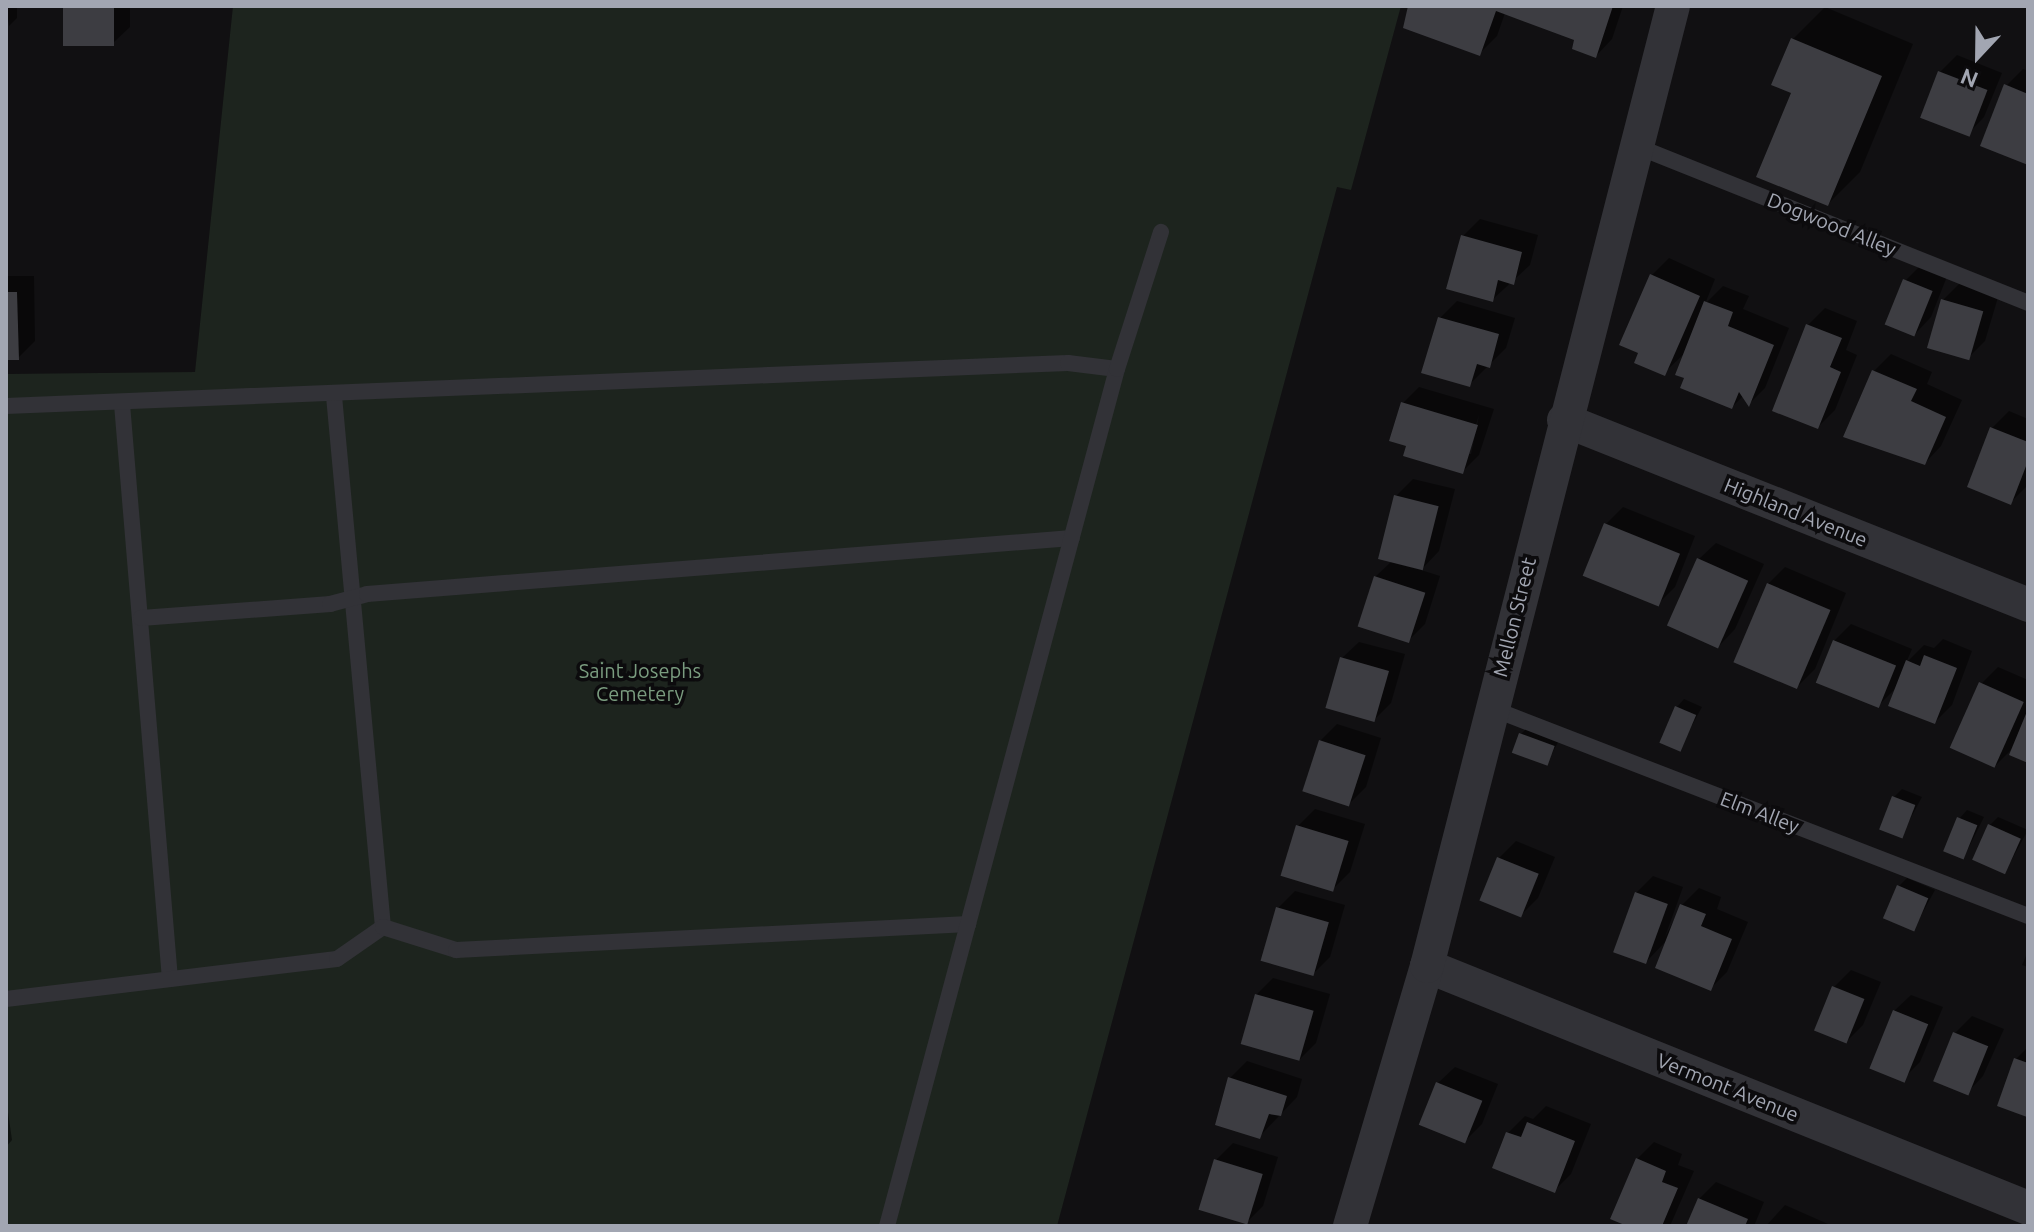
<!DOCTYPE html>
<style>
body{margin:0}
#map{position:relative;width:2034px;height:1232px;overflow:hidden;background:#111012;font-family:Ubuntu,sans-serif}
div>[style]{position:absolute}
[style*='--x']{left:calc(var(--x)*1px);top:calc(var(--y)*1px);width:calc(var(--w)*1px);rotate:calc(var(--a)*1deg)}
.green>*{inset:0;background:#1d241e}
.shadow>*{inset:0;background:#0007}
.building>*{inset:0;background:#3d3d42;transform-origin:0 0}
.lane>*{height:16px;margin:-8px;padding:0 8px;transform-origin:8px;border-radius:8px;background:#323237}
.street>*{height:34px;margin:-17px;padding:0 17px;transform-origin:17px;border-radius:17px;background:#323237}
span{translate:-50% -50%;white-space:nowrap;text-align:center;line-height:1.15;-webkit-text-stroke:7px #0c0b0d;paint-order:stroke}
.street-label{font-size:20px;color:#a2a6b2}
.park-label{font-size:20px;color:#7a9c7f}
.frame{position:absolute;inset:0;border:8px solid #a2a6b2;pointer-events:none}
.north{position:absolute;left:1938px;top:16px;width:80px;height:80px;-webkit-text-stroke:6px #0c0b0d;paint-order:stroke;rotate:202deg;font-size:22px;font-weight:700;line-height:32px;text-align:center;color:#a2a6b2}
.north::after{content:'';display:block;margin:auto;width:28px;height:36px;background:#a2a6b2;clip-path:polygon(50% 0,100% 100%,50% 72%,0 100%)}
</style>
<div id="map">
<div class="green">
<div style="clip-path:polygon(233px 6px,1401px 6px,1351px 190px,1337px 187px,1057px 1226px,6px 1226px,6px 374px,195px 372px)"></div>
</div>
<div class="shadow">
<div style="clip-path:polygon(6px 6px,17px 6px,17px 18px,9px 26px)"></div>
<div style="clip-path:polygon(65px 6px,130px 6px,130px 27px,113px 43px)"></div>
<div style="clip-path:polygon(1410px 6px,1623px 6px,1612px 39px,1596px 56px,1577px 38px,1505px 13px,1497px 36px,1480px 53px)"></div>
<div style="clip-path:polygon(1825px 7px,1913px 44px,1860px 172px,1828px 204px,1793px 92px,1793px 39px)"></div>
<div style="clip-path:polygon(1957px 55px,2002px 73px,1984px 117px,1968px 134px,1940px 72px)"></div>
<div style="clip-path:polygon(2023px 69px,2028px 71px,2028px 163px,2006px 86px)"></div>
<div style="clip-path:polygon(1480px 219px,1538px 235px,1530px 265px,1492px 300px,1463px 236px)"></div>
<div style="clip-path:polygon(1669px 258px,1715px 279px,1705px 304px,1723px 286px,1749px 296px,1743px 309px,1789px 328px,1765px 388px,1749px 404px,1744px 395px,1732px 407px,1686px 377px,1686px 352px,1664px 373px,1652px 275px)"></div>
<div style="clip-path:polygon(1922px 264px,1948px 274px,1931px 317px,1915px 334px,1905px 281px)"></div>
<div style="clip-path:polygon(6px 276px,34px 276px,35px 341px,18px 358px,6px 358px)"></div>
<div style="clip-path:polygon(1960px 283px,1999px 294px,1985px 341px,1968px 358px,1943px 300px)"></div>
<div style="clip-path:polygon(1457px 301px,1515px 318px,1506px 348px,1469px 385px,1440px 318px)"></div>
<div style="clip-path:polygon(1825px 308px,1857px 321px,1846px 350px,1857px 355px,1835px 410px,1818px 427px,1774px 409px,1808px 325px)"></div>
<div style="clip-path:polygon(1891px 354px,1932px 372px,1927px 384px,1962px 400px,1941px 446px,1925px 463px,1874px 371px)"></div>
<div style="clip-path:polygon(evenodd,1419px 387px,1494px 409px,1479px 455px,1462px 472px,1409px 445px,1402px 404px,1419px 387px,1479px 415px,1471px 454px,1467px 454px,1479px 415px)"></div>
<div style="clip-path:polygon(2009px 411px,2028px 419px,2028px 485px,2011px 502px,1992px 428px)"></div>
<div style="clip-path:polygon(1413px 479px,1455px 489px,1439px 551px,1421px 570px,1440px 576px,1425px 624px,1408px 641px,1375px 577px,1392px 561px,1396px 496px)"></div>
<div style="clip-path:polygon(1623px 507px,1695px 536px,1675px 587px,1658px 604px,1606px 524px)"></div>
<div style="clip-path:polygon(1716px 543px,1764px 564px,1735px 629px,1719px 646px,1699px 559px)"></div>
<div style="clip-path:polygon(1785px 567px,1846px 593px,1815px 669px,1798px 686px,1768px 584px)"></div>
<div style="clip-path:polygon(1851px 624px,1912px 649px,1906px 663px,1924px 645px,1934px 648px,1943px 639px,1972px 651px,1952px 705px,1935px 722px,1898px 686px,1878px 706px,1834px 641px)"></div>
<div style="clip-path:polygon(1359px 642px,1405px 654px,1391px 703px,1374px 720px,1342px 658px)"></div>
<div style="clip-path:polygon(1998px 667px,2028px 680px,2028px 760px,2015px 746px,1996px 765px,1981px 684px)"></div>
<div style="clip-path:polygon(1684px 699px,1702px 707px,1679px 749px,1677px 707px)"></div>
<div style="clip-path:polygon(1337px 724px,1381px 738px,1366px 787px,1349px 804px,1320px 741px)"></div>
<div style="clip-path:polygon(1529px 726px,1561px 737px,1546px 764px,1521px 734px)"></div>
<div style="clip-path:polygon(1902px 789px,1922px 797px,1901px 836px,1894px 797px)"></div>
<div style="clip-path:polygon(1315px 809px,1365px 824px,1350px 872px,1333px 889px,1298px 826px)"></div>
<div style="clip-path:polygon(1967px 810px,1984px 817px,1964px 857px,1959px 819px)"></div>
<div style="clip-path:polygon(1998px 817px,2028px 830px,2005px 872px,1990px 825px)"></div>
<div style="clip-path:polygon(1516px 841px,1555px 857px,1538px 898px,1521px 915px,1499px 858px)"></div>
<div style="clip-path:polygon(1653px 876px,1683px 887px,1665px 937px,1682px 905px,1699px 888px,1721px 897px,1717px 909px,1748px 922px,1727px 972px,1710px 989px,1668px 939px,1646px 962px,1636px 893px)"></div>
<div style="clip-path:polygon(1907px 878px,1935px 890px,1913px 930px,1899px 886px)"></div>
<div style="clip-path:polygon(1295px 891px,1345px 905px,1330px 957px,1313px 974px,1263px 960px,1278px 908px)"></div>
<div style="clip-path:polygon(2028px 951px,2028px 967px,2022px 965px)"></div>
<div style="clip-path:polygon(1851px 970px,1881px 982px,1863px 1025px,1846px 1042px,1834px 987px)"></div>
<div style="clip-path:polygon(1273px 978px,1330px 994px,1316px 1043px,1299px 1060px,1256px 995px)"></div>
<div style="clip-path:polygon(1911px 995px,1943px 1007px,1920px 1062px,1903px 1079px,1894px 1011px)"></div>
<div style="clip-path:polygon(1972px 1016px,2004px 1029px,1983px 1076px,1967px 1093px,1955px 1033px)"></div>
<div style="clip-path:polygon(2028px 1047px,2028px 1114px,2027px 1115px,2016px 1059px)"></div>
<div style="clip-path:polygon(1247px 1061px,1302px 1079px,1297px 1097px,1259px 1137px,1230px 1078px)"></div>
<div style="clip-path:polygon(1455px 1067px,1498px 1084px,1482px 1124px,1465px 1141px,1438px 1083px)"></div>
<div style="clip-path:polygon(6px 1098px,12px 1140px,6px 1147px)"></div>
<div style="clip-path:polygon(1546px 1106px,1591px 1124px,1571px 1174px,1554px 1191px,1508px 1133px,1525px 1116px,1533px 1119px)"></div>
<div style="clip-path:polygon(1654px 1142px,1682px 1154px,1678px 1165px,1694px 1171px,1670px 1226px,1632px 1226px,1637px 1159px)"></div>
<div style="clip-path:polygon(1233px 1143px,1278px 1157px,1263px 1206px,1246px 1223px,1216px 1160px)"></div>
<div style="clip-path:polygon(1716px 1182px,1764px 1202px,1754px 1226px,1688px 1226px,1699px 1199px)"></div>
<div style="clip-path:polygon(1785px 1205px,1828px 1224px,1827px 1226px,1766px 1226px)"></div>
</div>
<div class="building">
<div style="left:63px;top:6px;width:51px;height:40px"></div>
<div style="clip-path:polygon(1408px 6px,1613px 6px,1596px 58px,1572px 49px,1574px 40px,1496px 11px,1480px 56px,1403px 28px)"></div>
<div style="clip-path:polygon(1791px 38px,1882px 76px,1828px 206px,1756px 177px,1791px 93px,1771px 85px)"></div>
<div style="left:1938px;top:71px;width:53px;height:50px;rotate:21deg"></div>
<div style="clip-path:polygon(2004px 84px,2028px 94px,2028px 165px,1980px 146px)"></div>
<div style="clip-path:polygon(1461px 235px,1522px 252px,1514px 285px,1498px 280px,1493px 302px,1446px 289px)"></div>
<div style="clip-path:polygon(1650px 274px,1700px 296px,1665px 376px,1634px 363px,1638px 353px,1619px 345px)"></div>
<div style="left:1903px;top:279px;width:32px;height:49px;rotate:22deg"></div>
<div style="clip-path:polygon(6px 292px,17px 292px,19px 360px,6px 360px)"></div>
<div style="left:1941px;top:299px;width:44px;height:51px;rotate:16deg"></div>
<div style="clip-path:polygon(1704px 301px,1733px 312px,1728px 326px,1774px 345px,1749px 407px,1739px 392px,1732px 409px,1680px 388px,1684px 378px,1675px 375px)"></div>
<div style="clip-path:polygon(1438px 317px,1499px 334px,1490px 368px,1477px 364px,1470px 387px,1421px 373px)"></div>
<div style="clip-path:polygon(1806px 324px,1842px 338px,1830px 367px,1841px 372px,1818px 429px,1772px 411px)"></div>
<div style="clip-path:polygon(1872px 370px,1917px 389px,1911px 401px,1946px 417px,1925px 465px,1843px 437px)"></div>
<div style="clip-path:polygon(1401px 402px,1478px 425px,1463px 474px,1403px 456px,1406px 446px,1389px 441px)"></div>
<div style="clip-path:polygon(1990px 427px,2028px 442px,2028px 461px,2011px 505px,1967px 487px)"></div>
<div style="left:1394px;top:495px;width:46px;height:66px;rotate:14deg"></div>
<div style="left:1604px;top:523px;width:82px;height:57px;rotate:22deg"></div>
<div style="left:1697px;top:558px;width:56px;height:74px;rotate:24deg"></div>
<div style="left:1374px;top:576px;width:54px;height:53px;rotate:18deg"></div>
<div style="left:1767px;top:583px;width:69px;height:86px;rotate:23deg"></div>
<div style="left:1833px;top:640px;width:68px;height:46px;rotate:22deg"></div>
<div style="clip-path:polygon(1924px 655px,1957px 668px,1935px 724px,1888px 706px,1906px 660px,1920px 666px)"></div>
<div style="left:1340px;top:657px;width:51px;height:53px;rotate:16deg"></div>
<div style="left:1979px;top:682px;width:49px;height:72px;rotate:24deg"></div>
<div style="left:1675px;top:706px;width:23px;height:40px;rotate:23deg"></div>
<div style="clip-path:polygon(2028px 709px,2028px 763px,2009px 755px)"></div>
<div style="left:1519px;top:733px;width:38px;height:21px;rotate:20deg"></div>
<div style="left:1319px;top:740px;width:49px;height:54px;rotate:18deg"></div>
<div style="left:1892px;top:796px;width:25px;height:36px;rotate:21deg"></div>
<div style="left:1957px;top:817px;width:22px;height:37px;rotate:22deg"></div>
<div style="left:1988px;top:824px;width:36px;height:39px;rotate:24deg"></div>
<div style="left:1296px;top:825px;width:55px;height:53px;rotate:17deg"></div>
<div style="left:1497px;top:857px;width:45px;height:47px;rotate:22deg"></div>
<div style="left:1897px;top:885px;width:34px;height:36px;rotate:23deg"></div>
<div style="left:1635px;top:892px;width:35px;height:64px;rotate:20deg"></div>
<div style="clip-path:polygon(1680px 904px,1706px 914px,1701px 926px,1732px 939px,1711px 991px,1655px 968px)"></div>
<div style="left:1276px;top:907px;width:55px;height:56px;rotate:16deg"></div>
<div style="left:1832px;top:986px;width:35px;height:48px;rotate:22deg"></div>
<div style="left:1255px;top:994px;width:61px;height:52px;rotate:16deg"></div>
<div style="left:1893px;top:1010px;width:38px;height:63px;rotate:22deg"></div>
<div style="left:1953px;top:1032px;width:38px;height:53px;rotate:22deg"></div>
<div style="clip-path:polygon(2014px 1058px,2028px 1063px,2027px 1117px,1997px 1106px)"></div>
<div style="clip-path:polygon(1228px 1077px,1287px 1096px,1281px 1116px,1269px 1114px,1260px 1139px,1215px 1125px)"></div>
<div style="left:1436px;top:1082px;width:50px;height:46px;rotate:22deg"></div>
<div style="clip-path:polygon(1527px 1122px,1575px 1141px,1555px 1193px,1492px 1168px,1506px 1132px,1521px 1137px)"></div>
<div style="clip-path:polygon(1636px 1158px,1666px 1171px,1662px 1182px,1678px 1188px,1662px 1226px,1627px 1226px,1610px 1219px)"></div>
<div style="left:1214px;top:1159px;width:51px;height:53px;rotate:17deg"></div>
<div style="clip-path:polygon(1698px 1198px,1748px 1219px,1745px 1226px,1686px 1226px)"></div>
</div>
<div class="lane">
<div style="--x:1636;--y:146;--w:422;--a:21.8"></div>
<div style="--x:334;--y:396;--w:533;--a:84.73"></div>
<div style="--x:122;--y:404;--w:577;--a:85.23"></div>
<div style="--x:6;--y:406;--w:1063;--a:-2.32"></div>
<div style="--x:1068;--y:363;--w:49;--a:7"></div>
<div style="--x:141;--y:618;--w:190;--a:-4.2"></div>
<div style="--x:330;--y:604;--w:38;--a:-15"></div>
<div style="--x:367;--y:594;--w:707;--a:-4.54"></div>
<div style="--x:1491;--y:708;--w:576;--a:21.17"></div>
<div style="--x:6;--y:999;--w:333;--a:-6.9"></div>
<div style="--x:337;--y:959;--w:56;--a:-34.8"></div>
<div style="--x:383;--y:927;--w:77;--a:17.5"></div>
<div style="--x:456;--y:950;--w:513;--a:-2.91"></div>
<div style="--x:887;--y:1226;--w:887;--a:-74.98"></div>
<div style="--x:1117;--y:369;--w:144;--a:-72.2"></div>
</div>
<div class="street">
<div style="--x:1564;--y:420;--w:500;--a:21.7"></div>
<div style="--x:1427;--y:966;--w:648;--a:21.93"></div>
<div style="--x:1350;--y:1226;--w:271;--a:-73.5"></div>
<div style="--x:1427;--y:966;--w:991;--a:-75.63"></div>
</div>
<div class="street-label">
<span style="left:1832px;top:224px;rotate:22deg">Dogwood Alley</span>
<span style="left:1796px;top:512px;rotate:22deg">Highland Avenue</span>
<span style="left:1514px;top:617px;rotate:-76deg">Mellon Street</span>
<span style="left:1760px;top:812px;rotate:21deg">Elm Alley</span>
<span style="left:1728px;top:1087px;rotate:22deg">Vermont Avenue</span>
</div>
<div class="park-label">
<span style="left:640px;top:682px">Saint Josephs<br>Cemetery</span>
</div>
<div class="frame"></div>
<div class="north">N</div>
</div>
